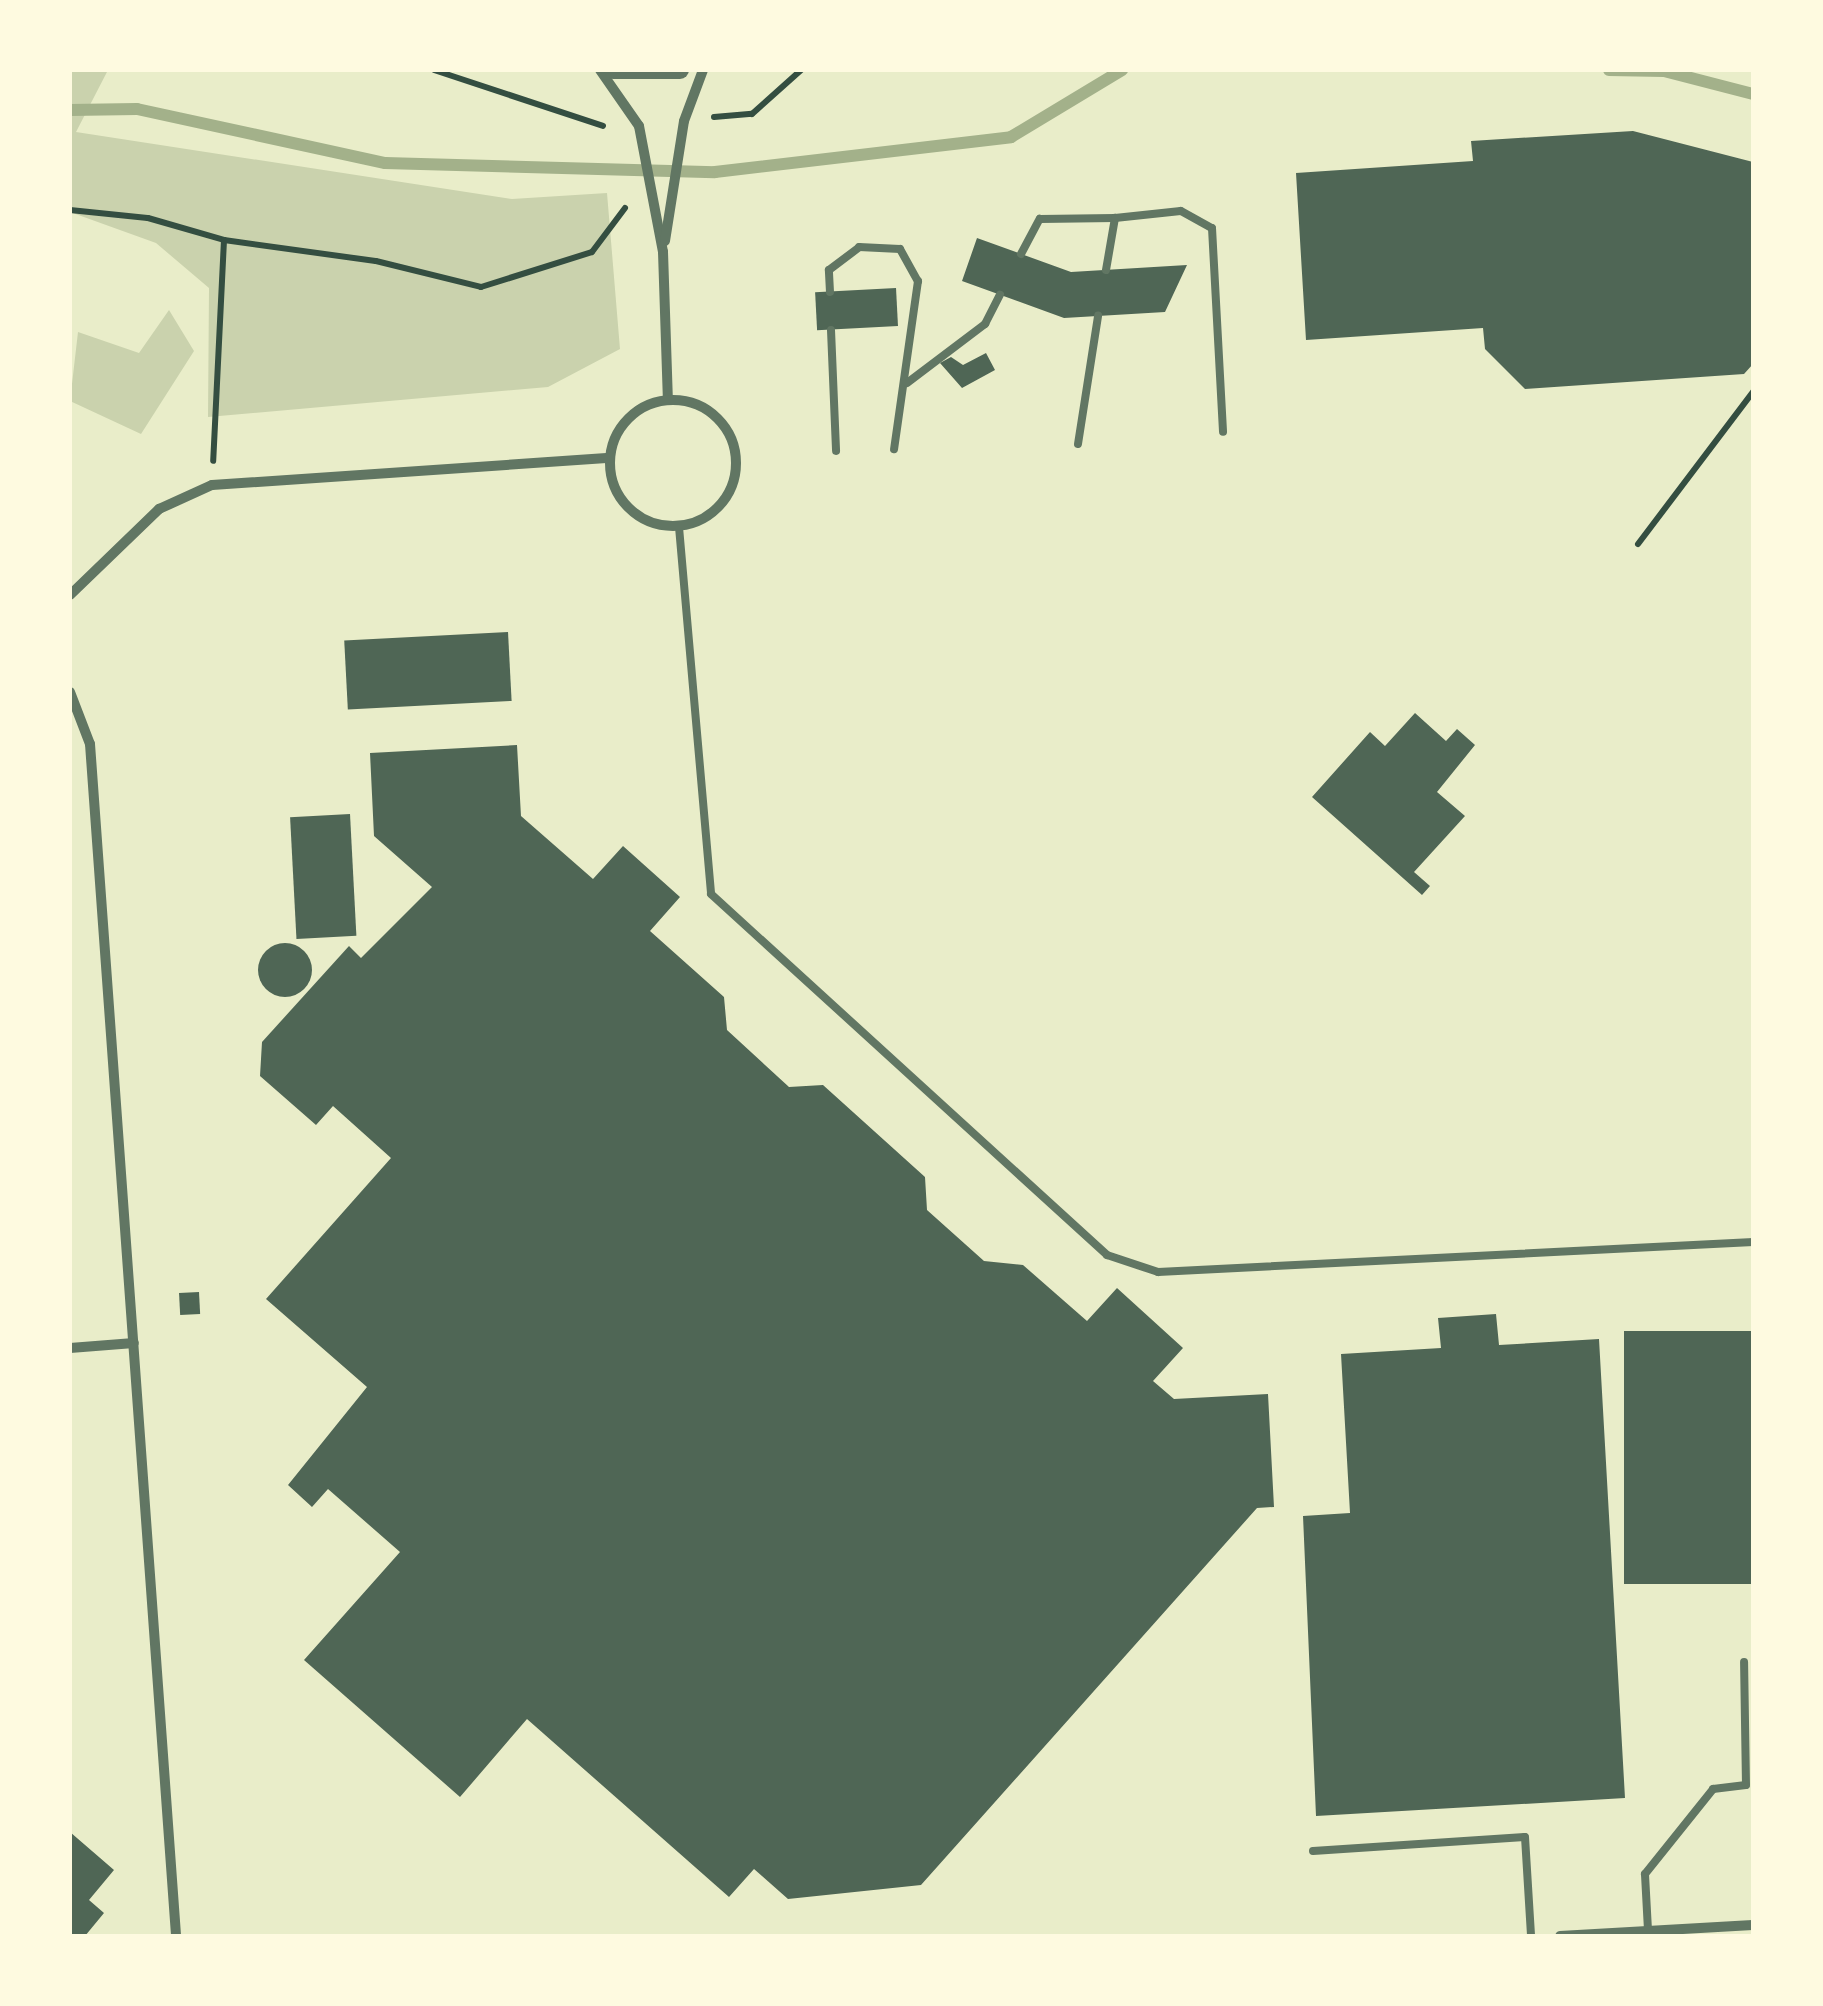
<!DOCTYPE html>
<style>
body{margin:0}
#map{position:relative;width:1823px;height:2006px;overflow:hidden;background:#e9edc9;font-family:"Titillium Web",sans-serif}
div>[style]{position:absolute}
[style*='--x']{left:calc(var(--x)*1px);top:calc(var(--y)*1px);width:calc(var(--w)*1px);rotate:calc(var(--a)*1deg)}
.green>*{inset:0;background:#cad2ad}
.stream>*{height:12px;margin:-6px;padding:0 6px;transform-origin:6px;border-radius:6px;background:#a3b18a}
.building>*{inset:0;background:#4f6655;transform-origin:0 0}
.round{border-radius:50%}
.path>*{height:6px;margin:-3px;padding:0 3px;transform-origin:3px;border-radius:3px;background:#344e41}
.service>*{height:8px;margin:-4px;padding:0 4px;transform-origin:4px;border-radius:4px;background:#617663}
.minor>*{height:10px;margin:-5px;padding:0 5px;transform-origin:5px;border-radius:5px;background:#617663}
.minor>.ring{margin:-5px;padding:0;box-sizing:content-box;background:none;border:10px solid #617663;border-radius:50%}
.tertiary>*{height:18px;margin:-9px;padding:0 9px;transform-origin:9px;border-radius:9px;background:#617663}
span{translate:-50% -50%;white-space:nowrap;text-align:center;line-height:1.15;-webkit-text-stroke:8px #fefae0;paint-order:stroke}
.frame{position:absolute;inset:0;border:72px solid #fefae0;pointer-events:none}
</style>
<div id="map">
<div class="green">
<div style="clip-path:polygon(70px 70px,108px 70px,76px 132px,512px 199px,607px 193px,620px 349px,548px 387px,208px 417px,209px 288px,156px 243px,70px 212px)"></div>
<div style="clip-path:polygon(169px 310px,194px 351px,141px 434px,70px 401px,78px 332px,139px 353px)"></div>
</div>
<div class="stream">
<div style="--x:1609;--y:70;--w:55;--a:1"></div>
<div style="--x:1664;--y:71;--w:92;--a:14.5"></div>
<div style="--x:70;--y:110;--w:67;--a:-0.9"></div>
<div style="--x:137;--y:109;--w:254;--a:12.3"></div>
<div style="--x:385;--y:163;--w:330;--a:1.6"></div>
<div style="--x:715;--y:172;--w:298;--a:-6.7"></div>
<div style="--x:1011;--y:137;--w:130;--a:-31.1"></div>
</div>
<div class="building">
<div style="clip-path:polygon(1633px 131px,1753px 162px,1753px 364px,1744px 374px,1525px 389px,1485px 349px,1483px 328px,1306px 340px,1296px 173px,1473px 161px,1471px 141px)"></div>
<div style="clip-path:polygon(977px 238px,1071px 272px,1187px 265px,1165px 312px,1064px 318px,962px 281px)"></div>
<div style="left:896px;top:288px;width:38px;height:81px;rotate:87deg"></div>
<div style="clip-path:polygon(986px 353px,995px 370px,962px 388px,940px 363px,951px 357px,963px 365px)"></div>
<div style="left:508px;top:632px;width:69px;height:164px;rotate:87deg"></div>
<div style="clip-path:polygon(1415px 713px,1446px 741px,1457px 729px,1475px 745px,1437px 792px,1465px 816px,1414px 872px,1430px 886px,1422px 895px,1312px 797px,1370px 732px,1385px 746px)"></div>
<div style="clip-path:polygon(517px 745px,521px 816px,593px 879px,623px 846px,680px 897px,650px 931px,724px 997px,727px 1030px,789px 1087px,823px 1085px,925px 1177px,927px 1210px,984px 1261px,1023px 1265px,1087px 1321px,1117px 1288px,1183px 1348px,1153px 1381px,1174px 1399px,1268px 1394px,1274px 1507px,1257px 1508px,921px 1885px,788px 1899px,754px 1869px,729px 1897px,527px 1719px,460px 1797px,304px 1660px,400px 1552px,328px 1489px,312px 1507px,288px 1485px,367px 1387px,266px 1299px,391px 1158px,333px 1106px,316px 1125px,260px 1076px,262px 1042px,349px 946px,361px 958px,432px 887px,374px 836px,370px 753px)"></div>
<div style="left:350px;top:814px;width:122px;height:60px;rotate:87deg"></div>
<div class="round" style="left:258px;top:943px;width:54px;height:54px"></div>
<div style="left:199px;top:1292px;width:22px;height:20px;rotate:87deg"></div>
<div style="clip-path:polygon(1496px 1314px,1499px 1345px,1599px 1339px,1625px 1798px,1316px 1816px,1303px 1516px,1350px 1513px,1341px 1354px,1441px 1348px,1438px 1318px)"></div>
<div style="left:1753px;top:1331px;width:253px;height:129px;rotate:90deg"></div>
<div style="clip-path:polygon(70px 1832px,114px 1870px,89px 1900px,104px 1913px,85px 1936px,70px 1936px)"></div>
</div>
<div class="path">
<div style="--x:434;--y:70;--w:178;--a:18.3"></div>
<div style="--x:714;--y:117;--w:38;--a:-5"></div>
<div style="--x:752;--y:114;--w:66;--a:-41.9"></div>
<div style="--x:70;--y:210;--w:78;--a:5.9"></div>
<div style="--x:148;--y:218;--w:79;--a:16.1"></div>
<div style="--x:224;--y:240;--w:221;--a:92.8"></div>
<div style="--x:224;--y:240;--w:153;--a:7.9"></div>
<div style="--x:376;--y:261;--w:108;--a:13.9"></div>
<div style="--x:481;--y:287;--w:116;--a:-17.5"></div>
<div style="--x:592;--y:252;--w:55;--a:-53.1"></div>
<div style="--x:1638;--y:544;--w:191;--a:-52.9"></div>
</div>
<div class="service">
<div style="--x:1021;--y:254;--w:40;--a:-62"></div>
<div style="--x:1040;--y:219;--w:75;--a:-0.8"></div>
<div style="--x:1106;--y:270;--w:53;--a:-80.2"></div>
<div style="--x:1115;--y:218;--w:66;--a:-6.1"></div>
<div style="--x:1181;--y:211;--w:35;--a:29"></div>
<div style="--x:1212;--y:228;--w:204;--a:86.9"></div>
<div style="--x:830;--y:292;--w:22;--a:-93"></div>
<div style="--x:829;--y:270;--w:38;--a:-37"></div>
<div style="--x:859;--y:247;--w:41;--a:2.8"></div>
<div style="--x:900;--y:249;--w:37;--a:61"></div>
<div style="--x:918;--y:281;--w:170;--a:98.1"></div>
<div style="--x:831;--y:330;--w:121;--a:87.6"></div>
<div style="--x:907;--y:383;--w:98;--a:-37.1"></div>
<div style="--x:985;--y:324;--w:33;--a:-63"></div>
<div style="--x:1078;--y:444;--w:130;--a:-81.1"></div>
<div style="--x:679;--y:527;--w:368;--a:85"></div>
<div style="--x:711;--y:894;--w:536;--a:42.35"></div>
<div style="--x:1107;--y:1255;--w:54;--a:18.4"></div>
<div style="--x:1158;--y:1272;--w:596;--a:-2.89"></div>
<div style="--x:1313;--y:1851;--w:212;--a:-3.8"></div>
<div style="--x:1525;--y:1837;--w:99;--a:86.5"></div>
<div style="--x:1648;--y:1930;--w:56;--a:-93.1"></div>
<div style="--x:1645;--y:1874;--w:109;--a:-51.3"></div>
<div style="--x:1713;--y:1789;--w:33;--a:-7"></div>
<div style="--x:1746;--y:1785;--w:123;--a:-90.9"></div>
</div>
<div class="minor">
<div style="--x:600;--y:70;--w:68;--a:55.1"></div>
<div style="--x:639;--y:126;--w:128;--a:79.2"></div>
<div style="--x:663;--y:252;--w:148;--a:88.1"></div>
<div style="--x:665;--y:241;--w:121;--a:-81"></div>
<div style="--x:684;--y:121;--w:54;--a:-69.6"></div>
<div class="ring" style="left:610px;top:400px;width:116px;height:116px"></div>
<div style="--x:70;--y:595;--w:124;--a:-44"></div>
<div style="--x:159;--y:509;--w:58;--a:-24.4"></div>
<div style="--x:212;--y:485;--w:399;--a:-3.9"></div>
<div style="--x:70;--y:692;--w:56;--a:69"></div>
<div style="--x:90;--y:744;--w:1195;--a:85.87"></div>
<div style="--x:70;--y:1348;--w:64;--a:-4.5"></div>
<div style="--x:1560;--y:1936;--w:193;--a:-3.3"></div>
</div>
<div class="tertiary">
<div style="--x:613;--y:70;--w:67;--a:0"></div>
</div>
<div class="frame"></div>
</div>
